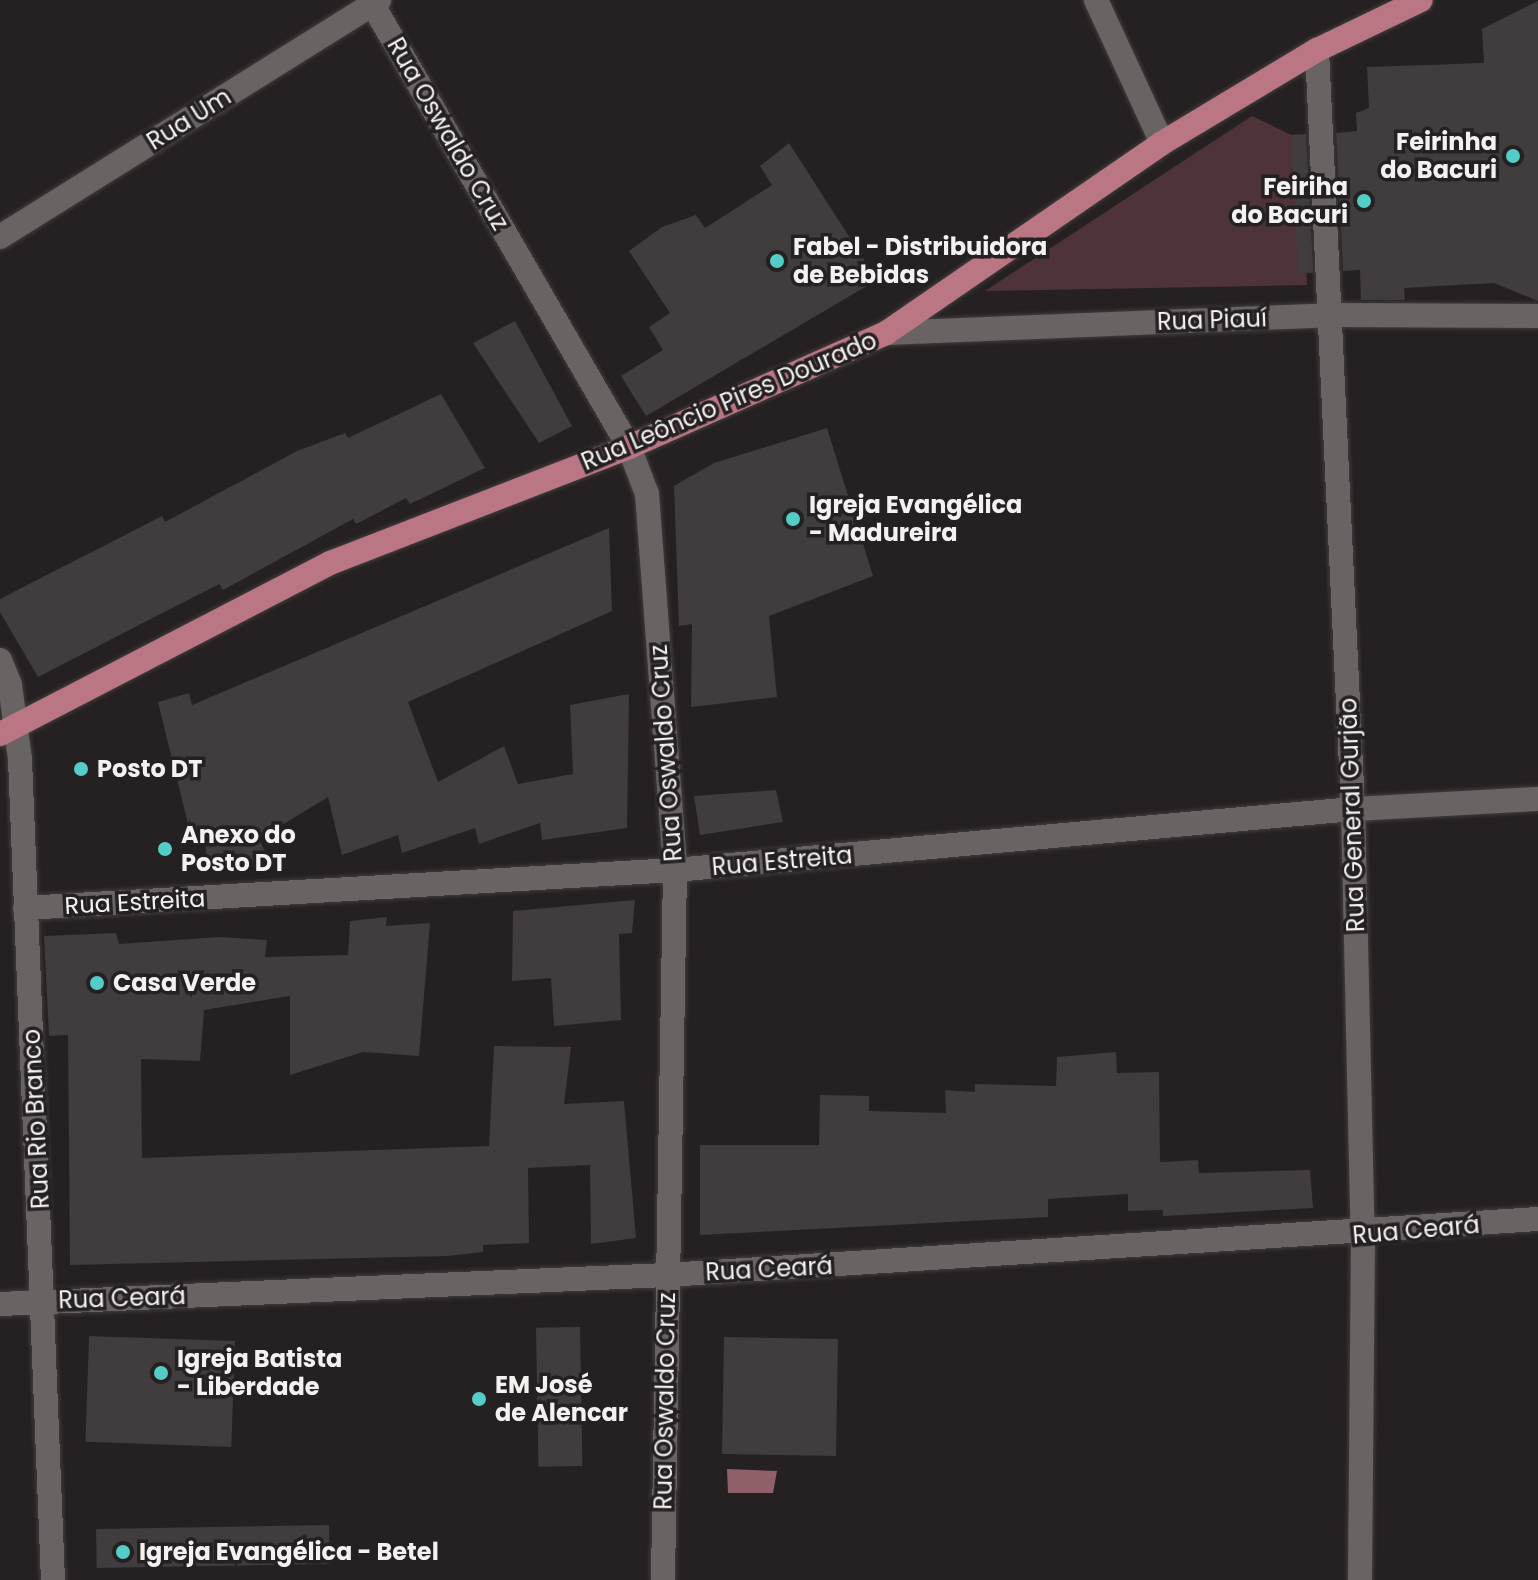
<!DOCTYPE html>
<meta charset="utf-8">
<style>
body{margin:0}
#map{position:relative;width:1538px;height:1580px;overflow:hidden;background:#252021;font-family:Poppins,sans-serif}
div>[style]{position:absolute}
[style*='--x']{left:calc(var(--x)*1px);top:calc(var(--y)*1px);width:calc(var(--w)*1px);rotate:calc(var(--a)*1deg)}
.green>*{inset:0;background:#4e3438}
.water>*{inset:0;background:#8f6067}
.building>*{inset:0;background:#413c3d;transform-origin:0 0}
.roads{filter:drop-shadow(0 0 2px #413d3d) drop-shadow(0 0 2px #413d3d)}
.minor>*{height:24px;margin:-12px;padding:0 12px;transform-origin:12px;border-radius:12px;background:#696364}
.major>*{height:24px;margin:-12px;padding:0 12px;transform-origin:12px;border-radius:12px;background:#bb7683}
.dots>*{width:22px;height:22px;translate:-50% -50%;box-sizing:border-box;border:4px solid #252021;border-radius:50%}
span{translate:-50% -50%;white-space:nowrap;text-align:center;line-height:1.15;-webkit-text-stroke:7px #252021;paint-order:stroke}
.street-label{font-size:24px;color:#f4f1f1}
.poi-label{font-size:24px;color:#f4f1f1;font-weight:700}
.right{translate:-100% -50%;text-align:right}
.left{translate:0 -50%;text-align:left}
</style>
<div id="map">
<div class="green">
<div style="clip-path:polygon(1252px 116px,1302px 140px,1307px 285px,985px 291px)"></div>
</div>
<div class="water">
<div style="clip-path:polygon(727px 1469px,777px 1471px,773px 1493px,728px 1493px)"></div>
</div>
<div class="building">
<div style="clip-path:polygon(1538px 1px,1538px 301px,1494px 283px,1404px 288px,1405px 300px,1361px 300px,1360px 270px,1343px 271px,1336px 133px,1357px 131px,1356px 113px,1369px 108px,1367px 67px,1484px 63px,1482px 29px)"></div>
<div style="left:1306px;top:134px;width:139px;height:15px;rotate:87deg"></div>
<div style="clip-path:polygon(789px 143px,877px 280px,646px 416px,621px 376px,663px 350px,649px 327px,670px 313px,629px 251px,662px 227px,696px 215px,705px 228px,772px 185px,760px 166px)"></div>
<div style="clip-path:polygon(515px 321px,572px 426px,539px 443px,473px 343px)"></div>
<div style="clip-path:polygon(441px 394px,485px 468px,410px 504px,406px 498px,356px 524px,353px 519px,223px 590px,219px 584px,38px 677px,0 612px,0 599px,162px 516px,165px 522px,297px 451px,345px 433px,348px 438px)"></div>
<div style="clip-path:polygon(827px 428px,873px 576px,769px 616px,777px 697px,691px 707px,692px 624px,679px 626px,674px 486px,714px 463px)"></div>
<div style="clip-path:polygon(609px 528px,612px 611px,408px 702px,438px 782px,504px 746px,518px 784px,573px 774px,570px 705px,629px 694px,627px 828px,542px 840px,540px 823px,479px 844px,475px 828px,402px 853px,398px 835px,342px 855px,328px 797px,259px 839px,271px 864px,207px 866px,204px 827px,190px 832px,158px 702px,189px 693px,192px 705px)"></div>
<div style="clip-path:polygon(776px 790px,783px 822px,700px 835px,694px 796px)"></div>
<div style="clip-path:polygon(635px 900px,632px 933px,619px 934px,621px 1020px,554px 1026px,551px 978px,512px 981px,513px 911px)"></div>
<div style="clip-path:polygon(387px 917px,386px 926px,430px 923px,419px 1056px,363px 1052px,290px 1075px,290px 996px,204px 1010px,200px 1061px,141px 1059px,142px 1158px,489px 1146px,494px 1046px,571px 1047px,564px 1104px,624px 1101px,636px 1238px,591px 1244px,590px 1165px,528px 1168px,529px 1243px,483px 1245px,483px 1252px,447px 1256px,70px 1265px,68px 1035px,49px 1036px,44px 936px,116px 933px,119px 944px,219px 937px,267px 940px,265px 957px,348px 955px,350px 921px)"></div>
<div style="clip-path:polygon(1116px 1052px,1117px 1073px,1159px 1072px,1160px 1162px,1198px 1160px,1199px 1173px,1310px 1170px,1313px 1208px,1163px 1216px,1163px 1210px,1128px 1211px,1128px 1194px,1048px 1199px,1048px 1217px,700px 1235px,700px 1145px,819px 1145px,820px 1095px,869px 1096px,869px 1111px,946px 1113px,945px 1090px,975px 1092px,975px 1084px,1056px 1086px,1057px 1057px)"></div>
<div style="left:580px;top:1327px;width:139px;height:44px;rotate:89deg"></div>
<div style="left:724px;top:1337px;width:114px;height:117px;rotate:1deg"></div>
<div style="left:235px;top:1341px;width:106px;height:146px;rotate:92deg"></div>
<div style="left:329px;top:1525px;width:39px;height:233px;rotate:89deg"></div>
</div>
<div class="roads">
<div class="minor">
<div style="--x:370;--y:0;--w:517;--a:59.91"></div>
<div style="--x:629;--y:447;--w:50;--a:69"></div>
<div style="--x:647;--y:494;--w:377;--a:85.7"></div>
<div style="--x:675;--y:870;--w:710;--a:90.97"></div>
<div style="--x:1096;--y:0;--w:157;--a:65.2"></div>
<div style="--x:1317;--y:50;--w:760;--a:87.28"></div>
<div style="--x:1353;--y:809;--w:426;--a:88.7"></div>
<div style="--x:1363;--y:1235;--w:345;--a:90.5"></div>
<div style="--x:0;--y:237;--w:447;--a:-32"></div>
<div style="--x:886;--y:333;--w:444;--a:-2.3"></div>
<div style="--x:1330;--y:315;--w:208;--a:0.3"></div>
<div style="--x:0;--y:660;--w:27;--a:68"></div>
<div style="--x:10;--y:685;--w:75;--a:82.3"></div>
<div style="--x:20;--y:759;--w:822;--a:87.7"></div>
<div style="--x:25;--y:908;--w:651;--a:-3.35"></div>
<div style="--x:675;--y:870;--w:681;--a:-5.14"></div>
<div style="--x:1353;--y:809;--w:185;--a:-3.1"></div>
<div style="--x:0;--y:1304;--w:668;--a:-2.49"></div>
<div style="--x:667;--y:1275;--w:873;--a:-3.68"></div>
</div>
<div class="major">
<div style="--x:0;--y:734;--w:372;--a:-27.4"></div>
<div style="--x:330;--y:563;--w:321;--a:-21.2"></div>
<div style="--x:629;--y:447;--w:281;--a:-23.9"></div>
<div style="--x:886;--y:333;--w:335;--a:-34.5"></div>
<div style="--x:1162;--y:143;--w:181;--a:-31"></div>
<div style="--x:1317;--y:50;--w:115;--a:-25.7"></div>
</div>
</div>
<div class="dots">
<div style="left:1513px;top:156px;background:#54cdc6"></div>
<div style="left:1364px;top:201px;background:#54cdc6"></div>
<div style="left:777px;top:261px;background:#54cdc6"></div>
<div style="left:793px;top:519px;background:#54cdc6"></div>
<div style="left:81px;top:769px;background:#54cdc6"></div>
<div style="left:165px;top:849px;background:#54cdc6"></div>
<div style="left:97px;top:983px;background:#54cdc6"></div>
<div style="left:161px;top:1373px;background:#54cdc6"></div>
<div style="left:479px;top:1399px;background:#54cdc6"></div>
<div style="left:123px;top:1552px;background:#54cdc6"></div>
</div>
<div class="street-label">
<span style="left:189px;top:119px;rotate:-32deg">Rua Um</span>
<span style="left:448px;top:134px;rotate:60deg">Rua Oswaldo Cruz</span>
<span style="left:1212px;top:320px;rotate:-2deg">Rua Piauí</span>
<span style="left:729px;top:401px;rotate:-23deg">Rua Leôncio Pires Dourado</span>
<span style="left:666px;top:753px;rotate:-94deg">Rua Oswaldo Cruz</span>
<span style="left:1352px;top:815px;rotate:-92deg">Rua General Gurjão</span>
<span style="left:782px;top:861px;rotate:-5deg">Rua Estreita</span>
<span style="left:135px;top:902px;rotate:-3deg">Rua Estreita</span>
<span style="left:36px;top:1119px;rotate:-93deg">Rua Rio Branco</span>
<span style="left:1416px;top:1230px;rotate:-5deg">Rua Ceará</span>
<span style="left:769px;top:1269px;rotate:-3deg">Rua Ceará</span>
<span style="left:122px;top:1298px;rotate:-2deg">Rua Ceará</span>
<span style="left:665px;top:1401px;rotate:-89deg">Rua Oswaldo Cruz</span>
</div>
<div class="poi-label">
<span class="right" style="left:1497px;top:156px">Feirinha<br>do Bacuri</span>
<span class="right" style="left:1348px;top:201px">Feiriha<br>do Bacuri</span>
<span class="left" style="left:793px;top:261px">Fabel - Distribuidora<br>de Bebidas</span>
<span class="left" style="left:809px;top:519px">Igreja Evangélica<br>- Madureira</span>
<span class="left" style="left:97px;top:769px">Posto DT</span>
<span class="left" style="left:181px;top:849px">Anexo do<br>Posto DT</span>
<span class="left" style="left:113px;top:983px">Casa Verde</span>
<span class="left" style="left:177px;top:1373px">Igreja Batista<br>- Liberdade</span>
<span class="left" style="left:495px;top:1399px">EM José<br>de Alencar</span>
<span class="left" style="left:139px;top:1552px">Igreja Evangélica - Betel</span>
</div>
</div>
